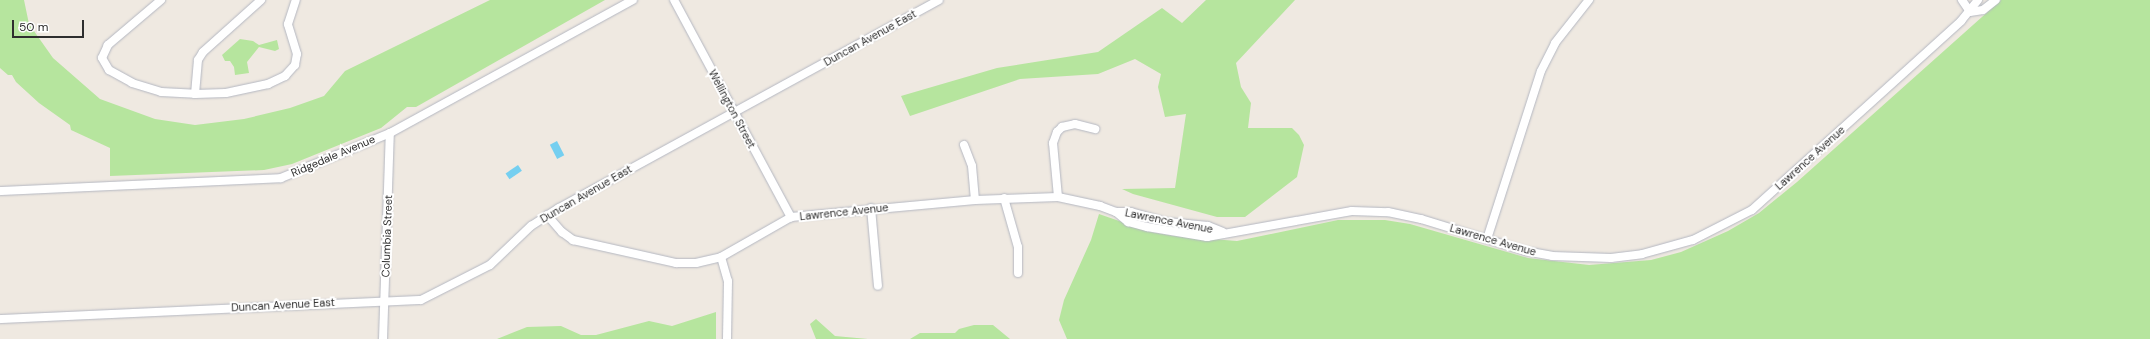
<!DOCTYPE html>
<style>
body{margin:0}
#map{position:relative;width:2150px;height:339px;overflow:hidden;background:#efe9e1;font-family:"DM Sans",sans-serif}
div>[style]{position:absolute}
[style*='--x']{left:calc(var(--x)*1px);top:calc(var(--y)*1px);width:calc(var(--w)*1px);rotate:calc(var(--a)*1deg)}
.green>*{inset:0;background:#b6e59e}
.water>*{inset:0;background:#75cff0;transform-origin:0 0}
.roads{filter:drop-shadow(0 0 1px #b4b7c1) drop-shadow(0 0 1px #b4b7c1)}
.street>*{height:8px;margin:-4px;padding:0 4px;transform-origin:4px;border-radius:4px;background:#fff}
span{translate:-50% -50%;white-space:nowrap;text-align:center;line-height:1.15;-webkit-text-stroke:4px #fff;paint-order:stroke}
.street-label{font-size:11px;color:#2e2e2e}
.scale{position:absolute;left:12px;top:20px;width:72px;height:18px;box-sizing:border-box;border:2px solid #2e2e2e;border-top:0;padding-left:5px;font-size:12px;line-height:14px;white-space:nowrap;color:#2e2e2e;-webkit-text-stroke:3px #fff;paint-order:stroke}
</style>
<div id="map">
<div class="green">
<div style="clip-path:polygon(0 0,24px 0,29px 24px,53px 58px,100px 99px,155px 119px,195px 125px,244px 119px,290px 108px,324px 96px,345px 71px,490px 0,605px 0,416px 107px,407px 107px,381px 128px,292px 164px,264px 170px,110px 176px,110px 148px,71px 130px,70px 125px,39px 103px,16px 82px,12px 75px,8px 75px,0 68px)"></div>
<div style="clip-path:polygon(1206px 0,1295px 0,1236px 63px,1241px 87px,1251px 103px,1248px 128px,1292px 128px,1299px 135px,1304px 145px,1297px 177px,1245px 217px,1217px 217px,1133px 194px,1122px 189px,1175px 188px,1186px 114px,1165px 117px,1158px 87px,1161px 74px,1135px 59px,1098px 74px,1020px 79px,910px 116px,901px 96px,997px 68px,1098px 52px,1162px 8px,1182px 23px)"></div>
<div style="clip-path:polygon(2001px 0,2150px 0,2150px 339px,1067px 339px,1059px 320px,1064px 300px,1091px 240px,1099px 214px,1151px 232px,1174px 236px,1237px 241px,1338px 220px,1385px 220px,1410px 224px,1528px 258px,1589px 265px,1651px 260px,1681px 252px,1728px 231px,1759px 213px,1797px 182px)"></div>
<div style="clip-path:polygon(240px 39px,253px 41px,259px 45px,277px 40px,279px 49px,275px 51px,259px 47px,247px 62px,249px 73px,235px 75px,234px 67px,230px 61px,225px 61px,222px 55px)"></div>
<div style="clip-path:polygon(716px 312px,716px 339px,497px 339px,527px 327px,561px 326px,581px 335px,596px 335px,649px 321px,672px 326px)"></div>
<div style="clip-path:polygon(816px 319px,835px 336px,868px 339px,816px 339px,810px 324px)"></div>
<div style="clip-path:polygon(974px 325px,993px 325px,1010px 339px,910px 339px,920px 333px,955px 333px,959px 329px)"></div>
</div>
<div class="water">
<div style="left:557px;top:141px;width:16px;height:8px;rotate:63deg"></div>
<div style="left:518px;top:165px;width:7px;height:15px;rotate:56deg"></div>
</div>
<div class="roads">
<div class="street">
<div style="--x:161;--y:0;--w:70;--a:139.7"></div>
<div style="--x:108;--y:45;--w:14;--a:115"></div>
<div style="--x:102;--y:58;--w:14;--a:60"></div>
<div style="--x:109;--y:70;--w:26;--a:29"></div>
<div style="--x:132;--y:83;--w:30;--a:17"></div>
<div style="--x:161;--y:92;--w:34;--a:3"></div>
<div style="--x:195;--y:94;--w:31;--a:-2"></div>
<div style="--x:226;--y:93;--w:43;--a:-12.1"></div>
<div style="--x:268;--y:84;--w:19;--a:-25"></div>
<div style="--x:285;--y:76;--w:15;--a:-48"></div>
<div style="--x:295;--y:65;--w:11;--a:-80"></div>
<div style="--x:297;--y:54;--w:31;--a:-107"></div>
<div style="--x:288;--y:24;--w:25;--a:-72"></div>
<div style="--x:674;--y:0;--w:247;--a:61.7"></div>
<div style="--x:1962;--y:0;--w:14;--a:56"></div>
<div style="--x:1970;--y:12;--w:13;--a:-9"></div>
<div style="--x:1983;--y:10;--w:16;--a:-38"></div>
<div style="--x:195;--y:94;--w:34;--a:-85"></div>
<div style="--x:198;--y:60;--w:9;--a:-58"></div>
<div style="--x:203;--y:52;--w:78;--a:-41.9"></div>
<div style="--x:964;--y:145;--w:22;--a:69"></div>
<div style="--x:972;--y:166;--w:34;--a:85"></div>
<div style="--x:0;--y:191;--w:281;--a:-2.6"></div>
<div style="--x:281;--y:178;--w:118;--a:-22.4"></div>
<div style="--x:390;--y:133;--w:277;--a:-28.7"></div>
<div style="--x:1058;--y:197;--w:54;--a:-95.3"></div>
<div style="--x:1053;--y:143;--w:12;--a:-70"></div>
<div style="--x:1057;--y:132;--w:7;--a:-45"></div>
<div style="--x:1062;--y:127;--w:13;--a:-13"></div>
<div style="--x:1075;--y:124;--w:21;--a:14"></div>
<div style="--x:1004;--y:198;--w:51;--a:74.1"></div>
<div style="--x:1018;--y:247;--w:26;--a:90"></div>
<div style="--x:871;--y:208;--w:78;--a:84.9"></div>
<div style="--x:1116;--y:212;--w:15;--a:0"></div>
<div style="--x:1131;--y:212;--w:37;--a:16"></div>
<div style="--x:1167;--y:222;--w:41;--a:5.6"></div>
<div style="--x:1208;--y:226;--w:16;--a:22"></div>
<div style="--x:547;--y:215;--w:23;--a:49"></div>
<div style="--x:562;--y:232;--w:14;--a:36"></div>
<div style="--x:573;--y:240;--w:106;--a:12.6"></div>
<div style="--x:676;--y:263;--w:20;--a:0"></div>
<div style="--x:696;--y:263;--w:26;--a:-13"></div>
<div style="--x:721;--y:257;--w:81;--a:-29.7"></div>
<div style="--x:791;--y:217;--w:185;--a:-5.3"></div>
<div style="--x:975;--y:200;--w:83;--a:-2.1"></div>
<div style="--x:1058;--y:197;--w:43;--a:12.1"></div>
<div style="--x:1100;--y:206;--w:17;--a:21"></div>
<div style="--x:1116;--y:212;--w:16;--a:40"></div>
<div style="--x:1128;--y:222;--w:20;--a:15"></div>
<div style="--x:1147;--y:227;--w:61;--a:9.5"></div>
<div style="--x:1207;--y:237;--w:147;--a:-10.2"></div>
<div style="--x:1352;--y:211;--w:36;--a:2"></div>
<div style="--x:1388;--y:212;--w:34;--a:12"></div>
<div style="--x:1421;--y:219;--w:109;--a:17.1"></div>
<div style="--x:1525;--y:251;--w:27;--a:10"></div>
<div style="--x:1552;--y:256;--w:59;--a:1.9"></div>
<div style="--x:1611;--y:258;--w:31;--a:-7"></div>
<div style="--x:1642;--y:254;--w:53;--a:-15.4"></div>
<div style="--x:1693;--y:240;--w:66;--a:-27"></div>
<div style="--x:1752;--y:210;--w:282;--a:-42.1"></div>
<div style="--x:1961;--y:21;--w:27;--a:-51"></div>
<div style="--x:1487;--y:239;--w:176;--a:-72.2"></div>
<div style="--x:1541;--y:71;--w:31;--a:-63"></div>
<div style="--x:1555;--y:43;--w:55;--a:-51.7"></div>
<div style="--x:721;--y:257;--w:25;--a:74"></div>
<div style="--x:728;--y:281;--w:58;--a:91"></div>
<div style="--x:0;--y:319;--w:421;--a:-2.6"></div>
<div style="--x:421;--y:300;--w:77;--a:-26.9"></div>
<div style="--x:490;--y:265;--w:57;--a:-43.6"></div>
<div style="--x:531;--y:226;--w:33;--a:-33"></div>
<div style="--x:559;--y:208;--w:433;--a:-28.7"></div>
<div style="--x:383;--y:339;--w:206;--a:-88.1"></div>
</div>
</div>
<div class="street-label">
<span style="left:870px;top:38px;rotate:-29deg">Duncan Avenue East</span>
<span style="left:732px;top:109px;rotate:62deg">Wellington Street</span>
<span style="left:333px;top:156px;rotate:-23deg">Ridgedale Avenue</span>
<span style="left:1810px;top:158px;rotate:-42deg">Lawrence Avenue</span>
<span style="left:586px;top:194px;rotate:-30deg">Duncan Avenue East</span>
<span style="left:844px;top:212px;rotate:-6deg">Lawrence Avenue</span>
<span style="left:1169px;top:221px;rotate:11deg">Lawrence Avenue</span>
<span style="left:387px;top:236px;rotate:-88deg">Columbia Street</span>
<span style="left:1493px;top:240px;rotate:16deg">Lawrence Avenue</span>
<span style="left:283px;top:305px;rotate:-3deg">Duncan Avenue East</span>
</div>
<div class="scale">50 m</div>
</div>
